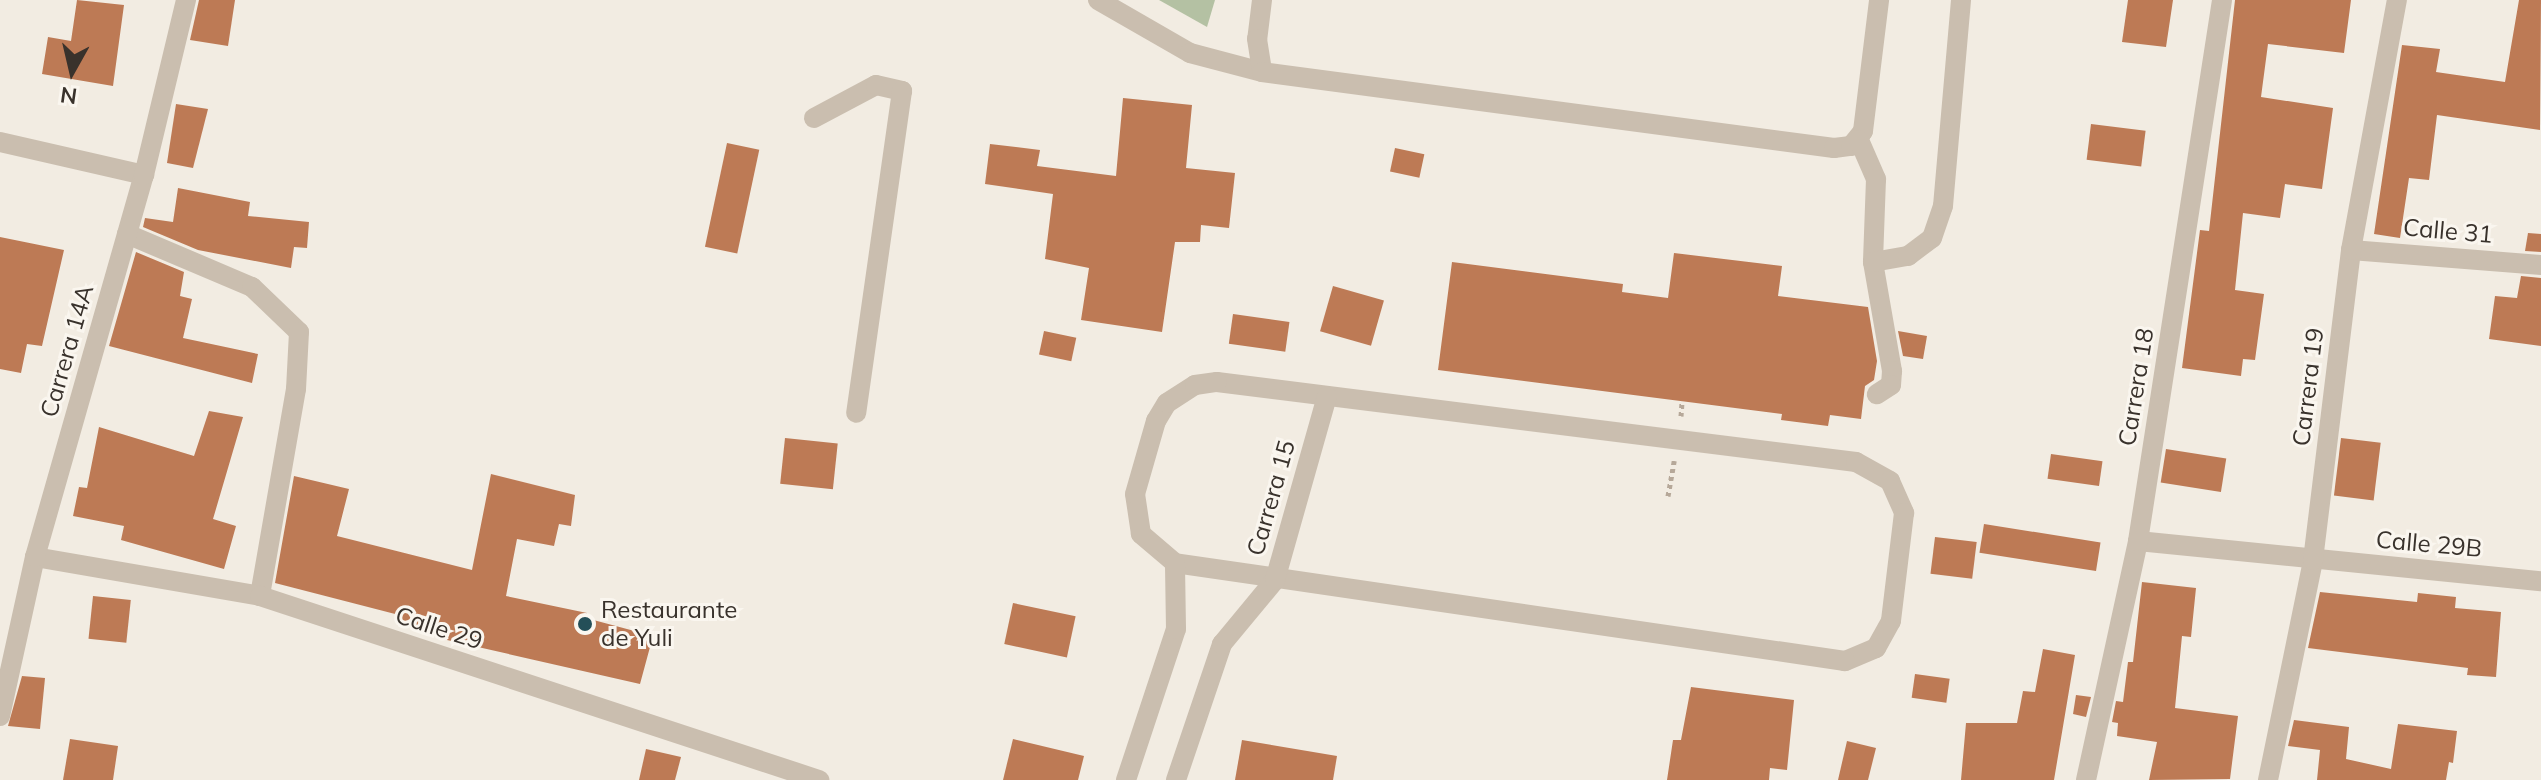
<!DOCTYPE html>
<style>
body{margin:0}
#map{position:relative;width:2541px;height:780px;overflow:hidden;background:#f2ece2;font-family:Mulish,sans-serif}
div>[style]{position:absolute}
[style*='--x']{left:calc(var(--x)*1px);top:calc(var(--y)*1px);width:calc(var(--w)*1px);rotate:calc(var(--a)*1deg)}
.green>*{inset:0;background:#b4c1a3}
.building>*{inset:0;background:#bd7a55;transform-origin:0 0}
.path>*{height:5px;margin-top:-2.5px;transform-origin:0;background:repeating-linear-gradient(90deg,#b6a899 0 4px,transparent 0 8px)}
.minor>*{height:20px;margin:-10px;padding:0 10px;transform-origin:10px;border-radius:10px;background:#cabeaf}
.dots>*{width:22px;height:22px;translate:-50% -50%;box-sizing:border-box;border:4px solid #faf6ef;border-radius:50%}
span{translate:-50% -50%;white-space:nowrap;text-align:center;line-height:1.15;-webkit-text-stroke:6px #faf6ef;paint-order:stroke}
.street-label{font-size:24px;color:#39322c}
.poi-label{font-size:24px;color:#39322c}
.left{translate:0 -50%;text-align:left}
.north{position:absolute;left:32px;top:32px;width:80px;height:80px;-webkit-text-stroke:6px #faf6ef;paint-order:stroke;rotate:188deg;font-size:22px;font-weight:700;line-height:32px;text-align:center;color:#39322c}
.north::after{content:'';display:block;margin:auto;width:28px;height:36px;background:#39322c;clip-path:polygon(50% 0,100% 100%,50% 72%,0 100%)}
</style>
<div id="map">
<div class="green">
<div style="clip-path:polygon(1159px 0,1215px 0,1207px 27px)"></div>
</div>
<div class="building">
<div style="clip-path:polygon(77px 0,124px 5px,113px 86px,42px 74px,48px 37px,71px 41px)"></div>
<div style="clip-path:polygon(199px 0,235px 0,228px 46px,190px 40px)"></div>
<div style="clip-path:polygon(2128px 0,2173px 0,2166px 47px,2122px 42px)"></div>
<div style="clip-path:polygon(2235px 0,2351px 0,2344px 53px,2268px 44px,2261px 97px,2333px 108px,2322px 189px,2285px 184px,2280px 218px,2243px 213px,2235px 290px,2264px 294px,2255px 360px,2243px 359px,2241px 376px,2182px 368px,2200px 230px,2209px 231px)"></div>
<div style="clip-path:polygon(2519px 0,2541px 0,2540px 130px,2437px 115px,2429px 180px,2409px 178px,2400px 238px,2374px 234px,2402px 45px,2440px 49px,2436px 72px,2505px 82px)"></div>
<div style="clip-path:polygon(1123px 98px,1192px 105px,1186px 168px,1235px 173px,1229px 228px,1201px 225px,1200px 242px,1175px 242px,1162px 332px,1081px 320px,1089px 268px,1045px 259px,1053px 194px,985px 184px,990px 144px,1040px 150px,1037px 166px,1116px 176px)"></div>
<div style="clip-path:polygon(176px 104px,208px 109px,193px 168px,167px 163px)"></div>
<div style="left:2091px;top:124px;width:55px;height:36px;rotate:7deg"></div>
<div style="left:727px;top:143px;width:33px;height:106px;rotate:12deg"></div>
<div style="left:1395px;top:148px;width:30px;height:24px;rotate:12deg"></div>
<div style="clip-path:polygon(178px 188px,250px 202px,248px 216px,309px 222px,307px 248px,294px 247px,291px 268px,198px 250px,143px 227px,145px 218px,173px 222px)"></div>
<div style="clip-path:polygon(2528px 233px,2541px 234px,2541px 252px,2525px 251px)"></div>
<div style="clip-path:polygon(0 237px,64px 250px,42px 346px,27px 344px,21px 373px,0 369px)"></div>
<div style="clip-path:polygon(136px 252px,184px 272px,180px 296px,192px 299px,183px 338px,258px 354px,252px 383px,109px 346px)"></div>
<div style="clip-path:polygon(1674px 253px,1782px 266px,1778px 296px,1868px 307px,1877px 361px,1874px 380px,1865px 386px,1861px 419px,1830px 415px,1828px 426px,1781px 420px,1782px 414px,1438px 370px,1452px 262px,1623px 284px,1622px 292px,1668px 298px)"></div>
<div style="clip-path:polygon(2521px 276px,2541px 278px,2541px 346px,2489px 339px,2495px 296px,2517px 298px)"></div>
<div style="left:1333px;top:286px;width:53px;height:47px;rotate:16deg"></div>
<div style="left:1233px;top:314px;width:57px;height:30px;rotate:8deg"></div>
<div style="left:1044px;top:331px;width:33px;height:24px;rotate:12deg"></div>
<div style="clip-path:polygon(1898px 331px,1927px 336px,1923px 359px,1903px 356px)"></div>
<div style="clip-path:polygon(209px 411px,243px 417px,213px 519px,236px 526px,224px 569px,121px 540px,124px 526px,73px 516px,79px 487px,87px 488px,99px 427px,194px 456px)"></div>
<div style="left:785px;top:438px;width:53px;height:46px;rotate:6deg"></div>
<div style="left:2341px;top:438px;width:40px;height:58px;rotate:7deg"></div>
<div style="left:2166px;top:449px;width:61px;height:34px;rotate:9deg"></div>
<div style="left:2051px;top:454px;width:52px;height:25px;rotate:8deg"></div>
<div style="clip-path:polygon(491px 474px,575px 495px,571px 526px,559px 524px,554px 546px,517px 539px,506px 596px,587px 613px,586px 618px,653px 636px,640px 684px,447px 640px,448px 635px,397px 625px,399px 615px,275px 583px,294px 476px,349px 489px,337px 536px,472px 570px)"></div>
<div style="left:1984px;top:524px;width:118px;height:29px;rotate:9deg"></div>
<div style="left:1935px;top:537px;width:42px;height:37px;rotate:7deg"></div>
<div style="clip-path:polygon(2142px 582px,2196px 588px,2191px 637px,2182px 636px,2175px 708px,2238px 716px,2230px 779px,2149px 780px,2157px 742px,2117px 736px,2118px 723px,2112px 722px,2116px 701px,2123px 702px,2128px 662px,2133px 662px)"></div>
<div style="clip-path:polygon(2320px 592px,2417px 602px,2418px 593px,2456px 597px,2455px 608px,2501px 612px,2496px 677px,2467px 675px,2468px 668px,2308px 648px)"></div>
<div style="left:93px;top:596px;width:38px;height:43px;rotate:6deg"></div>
<div style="left:1013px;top:603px;width:64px;height:42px;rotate:12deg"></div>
<div style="clip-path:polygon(2043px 649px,2075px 655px,2054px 780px,1961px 780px,1966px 723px,2017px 723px,2023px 691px,2035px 692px)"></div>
<div style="left:1915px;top:674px;width:35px;height:24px;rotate:8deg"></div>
<div style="clip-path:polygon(22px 676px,45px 678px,40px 729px,8px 726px)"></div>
<div style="clip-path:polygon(1691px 687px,1794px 700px,1787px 770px,1770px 768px,1769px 780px,1667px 780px,1673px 740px,1681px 740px)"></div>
<div style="clip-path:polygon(2076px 695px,2091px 697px,2086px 717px,2073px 714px)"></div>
<div style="clip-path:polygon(2294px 720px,2349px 727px,2346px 759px,2391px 769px,2398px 724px,2457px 731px,2453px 763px,2449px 762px,2446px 780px,2317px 780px,2320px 750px,2288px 746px)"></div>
<div style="clip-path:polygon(70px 739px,118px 746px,113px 780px,63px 780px)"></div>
<div style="clip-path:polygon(1013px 739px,1084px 756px,1078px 780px,1003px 780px)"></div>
<div style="clip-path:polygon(1242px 740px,1337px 756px,1333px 780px,1235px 780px)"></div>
<div style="clip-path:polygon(1847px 741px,1876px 748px,1868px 780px,1838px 780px)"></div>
<div style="clip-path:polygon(646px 749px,681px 757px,675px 780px,639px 780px)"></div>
</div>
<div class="path">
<div style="--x:1681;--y:416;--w:15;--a:-86"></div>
<div style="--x:1668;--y:496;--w:36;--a:-80"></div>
</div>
<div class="minor">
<div style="--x:1098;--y:0;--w:106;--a:29.9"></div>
<div style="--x:1190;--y:53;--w:74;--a:14.8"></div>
<div style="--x:1262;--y:0;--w:39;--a:97"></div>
<div style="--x:1257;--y:39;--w:33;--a:81"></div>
<div style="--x:1262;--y:72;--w:577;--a:7.57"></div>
<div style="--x:1834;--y:148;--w:17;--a:-7"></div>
<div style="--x:1851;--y:146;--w:19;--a:-51"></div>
<div style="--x:1863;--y:131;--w:132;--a:-83"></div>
<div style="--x:814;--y:118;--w:70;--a:-28"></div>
<div style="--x:876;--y:85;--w:27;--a:13"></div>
<div style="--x:902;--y:91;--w:325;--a:98.1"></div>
<div style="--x:1859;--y:140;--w:43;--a:66.4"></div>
<div style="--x:1876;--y:179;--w:83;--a:92.1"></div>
<div style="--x:1873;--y:262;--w:111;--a:80.1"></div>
<div style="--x:1892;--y:371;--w:14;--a:94"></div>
<div style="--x:1891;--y:385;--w:17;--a:147"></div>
<div style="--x:0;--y:142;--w:148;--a:12.9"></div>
<div style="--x:127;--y:234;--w:136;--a:23"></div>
<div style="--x:252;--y:287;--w:65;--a:43.8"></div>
<div style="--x:299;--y:332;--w:57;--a:93"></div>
<div style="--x:296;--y:389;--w:210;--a:99.9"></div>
<div style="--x:2351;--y:250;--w:191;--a:4.5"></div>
<div style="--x:1873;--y:262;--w:36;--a:-10"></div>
<div style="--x:1908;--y:256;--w:30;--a:-37"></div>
<div style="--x:1932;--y:238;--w:34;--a:-71"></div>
<div style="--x:1943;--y:206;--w:207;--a:-85"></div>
<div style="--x:1217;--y:382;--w:644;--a:7.14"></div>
<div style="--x:1856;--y:462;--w:39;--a:29"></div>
<div style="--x:1890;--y:481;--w:35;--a:66"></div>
<div style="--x:1904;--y:513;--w:109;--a:96.9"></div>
<div style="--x:1891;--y:621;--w:31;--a:119"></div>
<div style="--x:1876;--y:648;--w:34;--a:157"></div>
<div style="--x:1845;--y:661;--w:677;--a:-171.68"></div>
<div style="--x:1175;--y:563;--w:45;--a:-139.5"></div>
<div style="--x:1141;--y:534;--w:40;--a:-98.5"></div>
<div style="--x:1135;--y:494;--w:76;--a:-74"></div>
<div style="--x:1156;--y:421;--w:21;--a:-59"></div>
<div style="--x:1167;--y:403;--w:33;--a:-33"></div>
<div style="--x:1195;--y:385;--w:22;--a:-8"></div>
<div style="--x:2138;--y:541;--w:405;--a:5.7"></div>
<div style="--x:35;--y:557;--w:228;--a:9.8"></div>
<div style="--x:260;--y:596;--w:589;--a:18.22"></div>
<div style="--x:0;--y:716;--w:163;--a:-77.6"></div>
<div style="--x:35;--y:557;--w:397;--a:-74.1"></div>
<div style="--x:144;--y:175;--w:180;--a:-76.5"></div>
<div style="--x:1126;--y:780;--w:159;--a:-71.7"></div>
<div style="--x:1176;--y:629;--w:66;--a:-90.9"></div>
<div style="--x:1176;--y:780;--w:144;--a:-71.3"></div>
<div style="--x:1222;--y:644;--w:83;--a:-50.4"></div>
<div style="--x:1275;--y:580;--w:191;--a:-74.2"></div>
<div style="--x:2086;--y:780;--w:245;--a:-77.7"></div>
<div style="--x:2138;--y:541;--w:547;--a:-81.17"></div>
<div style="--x:2268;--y:780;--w:225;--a:-78.4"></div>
<div style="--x:2313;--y:560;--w:312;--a:-83"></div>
<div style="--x:2351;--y:250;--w:254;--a:-79.6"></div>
</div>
<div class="dots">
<div style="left:585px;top:624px;background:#244f58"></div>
</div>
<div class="street-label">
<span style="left:2448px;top:231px;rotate:5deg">Calle 31</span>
<span style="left:67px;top:351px;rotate:-74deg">Carrera 14A</span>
<span style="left:2136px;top:387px;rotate:-81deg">Carrera 18</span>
<span style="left:2308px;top:387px;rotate:-83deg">Carrera 19</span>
<span style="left:1271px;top:498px;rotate:-74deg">Carrera 15</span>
<span style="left:2429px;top:544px;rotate:5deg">Calle 29B</span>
<span style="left:439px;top:628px;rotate:18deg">Calle 29</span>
</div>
<div class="poi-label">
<span class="left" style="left:601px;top:624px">Restaurante<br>de Yuli</span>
</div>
<div class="north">N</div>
</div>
